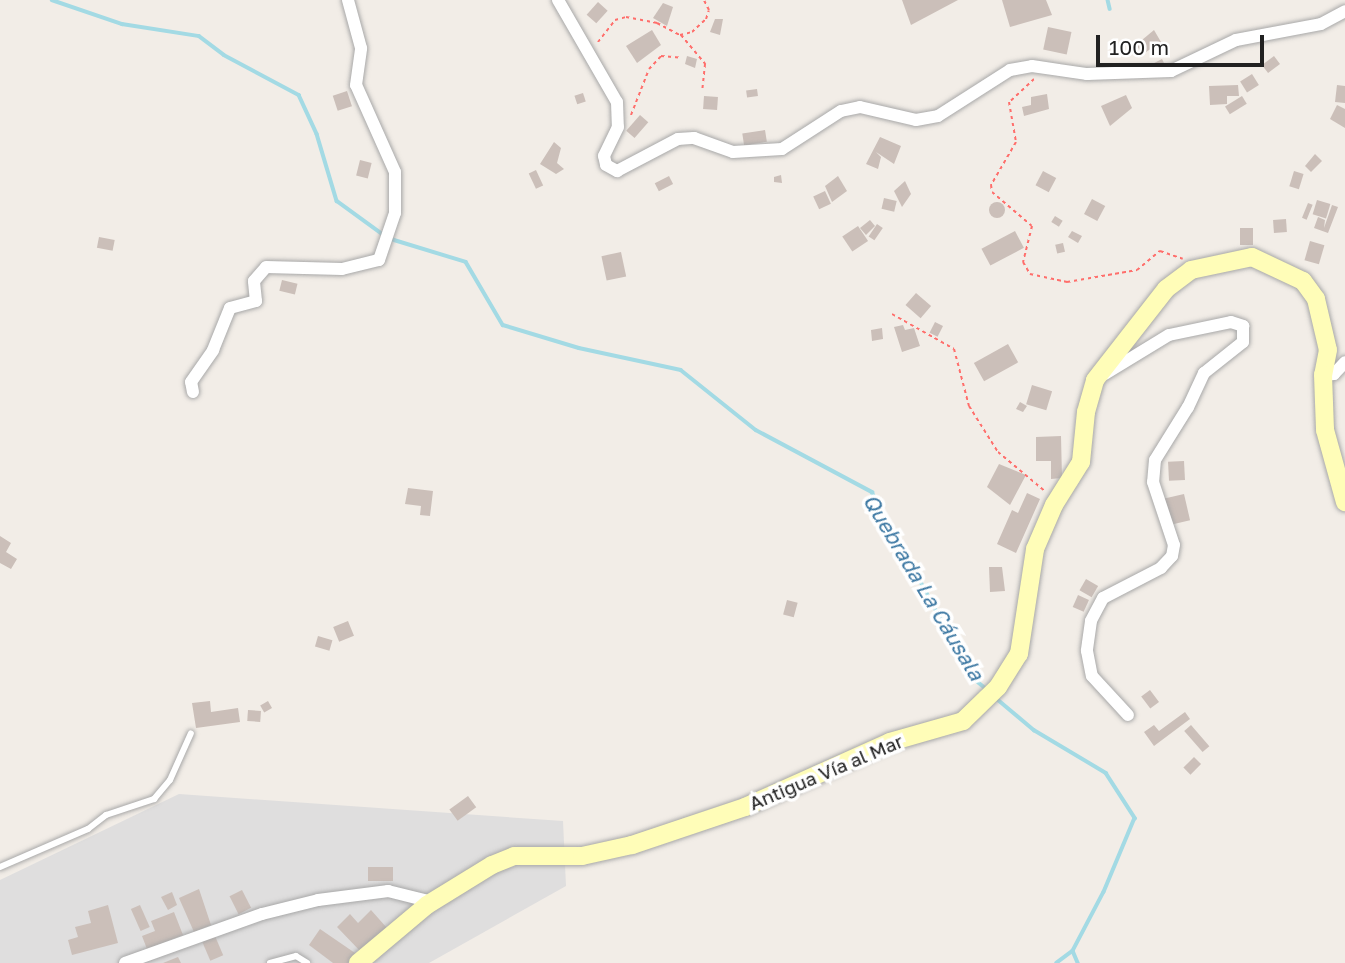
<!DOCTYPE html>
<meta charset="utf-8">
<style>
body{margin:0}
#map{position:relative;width:1345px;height:963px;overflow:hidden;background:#f2ede7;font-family:"Golos Text",sans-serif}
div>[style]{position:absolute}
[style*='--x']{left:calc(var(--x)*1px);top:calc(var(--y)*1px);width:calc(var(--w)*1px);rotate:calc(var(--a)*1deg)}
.residential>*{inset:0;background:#dfdede}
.stream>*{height:3.5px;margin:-1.75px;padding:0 1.75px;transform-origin:1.75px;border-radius:1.75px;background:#a3dae4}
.building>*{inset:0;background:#cbbfb9;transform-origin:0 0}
.round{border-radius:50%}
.path>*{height:2px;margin-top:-1px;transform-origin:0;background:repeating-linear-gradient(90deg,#ff6e6b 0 3.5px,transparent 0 7px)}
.roads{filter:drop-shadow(0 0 2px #a8a8a8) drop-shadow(0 0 2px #a8a8a8)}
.service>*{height:6px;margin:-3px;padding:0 3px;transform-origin:3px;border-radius:3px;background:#fff}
.minor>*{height:12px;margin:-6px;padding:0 6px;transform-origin:6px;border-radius:6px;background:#fff}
.secondary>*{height:18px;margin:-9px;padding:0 9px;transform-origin:9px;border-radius:9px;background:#fffdb8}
span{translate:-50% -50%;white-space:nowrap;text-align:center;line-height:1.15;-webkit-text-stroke:7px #fff;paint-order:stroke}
.street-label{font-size:19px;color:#212121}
.water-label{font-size:21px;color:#3b77a2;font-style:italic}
.scale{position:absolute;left:1096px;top:35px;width:168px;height:32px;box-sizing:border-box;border:4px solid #212121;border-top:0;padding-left:9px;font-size:21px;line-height:24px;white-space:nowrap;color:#212121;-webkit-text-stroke:5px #fff;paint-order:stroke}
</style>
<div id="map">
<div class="residential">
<div style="clip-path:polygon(179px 794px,563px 821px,566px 886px,429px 963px,0 963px,0 880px)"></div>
</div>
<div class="stream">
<div style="--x:52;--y:0;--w:74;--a:18.9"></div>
<div style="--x:122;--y:24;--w:78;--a:8.9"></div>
<div style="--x:199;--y:36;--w:31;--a:37"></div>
<div style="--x:224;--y:55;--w:85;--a:28.1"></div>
<div style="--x:299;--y:95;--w:43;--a:65.2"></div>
<div style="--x:317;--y:134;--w:70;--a:73.4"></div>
<div style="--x:337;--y:201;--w:58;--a:35.9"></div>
<div style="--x:1108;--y:0;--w:9;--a:77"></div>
<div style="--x:391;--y:239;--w:78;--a:17"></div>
<div style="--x:466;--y:262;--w:73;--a:59.6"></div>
<div style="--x:503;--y:325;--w:79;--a:16.8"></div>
<div style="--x:579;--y:348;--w:104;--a:12.2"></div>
<div style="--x:681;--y:370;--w:96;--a:38.7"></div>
<div style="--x:756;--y:430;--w:132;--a:28.1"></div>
<div style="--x:872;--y:492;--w:212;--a:61.5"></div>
<div style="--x:973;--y:678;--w:19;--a:39"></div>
<div style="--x:996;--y:698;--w:50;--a:40.1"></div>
<div style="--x:1034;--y:730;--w:84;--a:30.8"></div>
<div style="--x:1106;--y:773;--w:54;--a:57.2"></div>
<div style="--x:1135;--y:818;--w:80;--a:112.7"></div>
<div style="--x:1104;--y:892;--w:67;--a:117.7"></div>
<div style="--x:1073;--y:951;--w:20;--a:143"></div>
<div style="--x:1073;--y:951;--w:13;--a:67"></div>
</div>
<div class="building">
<div style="clip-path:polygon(902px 0,958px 0,911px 25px)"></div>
<div style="clip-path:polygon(1002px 0,1046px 0,1052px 15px,1010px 27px)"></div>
<div style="left:598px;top:2px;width:13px;height:17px;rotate:42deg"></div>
<div style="clip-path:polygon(663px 3px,673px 7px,667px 26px,653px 18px)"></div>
<div style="clip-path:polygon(715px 19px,723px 19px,720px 35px,710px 32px)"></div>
<div style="left:1048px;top:27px;width:24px;height:23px;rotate:12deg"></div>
<div style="clip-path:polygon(652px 30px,661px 45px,637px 63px,626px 46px)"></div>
<div style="clip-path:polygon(1154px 30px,1161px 42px,1143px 54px,1136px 45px)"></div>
<div style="clip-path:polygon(687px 56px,697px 59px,695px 68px,685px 64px)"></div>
<div style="left:1274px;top:56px;width:10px;height:15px;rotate:53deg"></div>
<div style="left:1162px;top:59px;width:7px;height:13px;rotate:63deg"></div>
<div style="left:1252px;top:74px;width:13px;height:14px;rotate:58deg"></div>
<div style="clip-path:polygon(1238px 85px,1239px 96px,1227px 96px,1227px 104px,1210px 105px,1209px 86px)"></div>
<div style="clip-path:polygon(1337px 85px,1345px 86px,1345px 103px,1335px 102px)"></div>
<div style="left:757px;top:89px;width:7px;height:11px;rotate:82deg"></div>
<div style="left:347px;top:91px;width:16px;height:15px;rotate:72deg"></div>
<div style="left:583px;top:93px;width:9px;height:9px;rotate:72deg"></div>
<div style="clip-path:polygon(1047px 94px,1049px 109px,1024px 116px,1022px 107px,1031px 105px,1031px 97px)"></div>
<div style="clip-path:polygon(1126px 95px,1132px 108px,1110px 126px,1101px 106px)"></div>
<div style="left:704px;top:96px;width:14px;height:13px;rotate:4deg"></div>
<div style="left:1242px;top:96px;width:9px;height:20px;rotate:58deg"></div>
<div style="clip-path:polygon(1337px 105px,1345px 109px,1345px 128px,1330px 119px)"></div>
<div style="left:640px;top:115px;width:11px;height:21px;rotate:41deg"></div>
<div style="left:765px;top:130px;width:12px;height:23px;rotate:81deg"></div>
<div style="clip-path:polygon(880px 137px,901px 146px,894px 164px,876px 152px,881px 157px,878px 169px,866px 164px)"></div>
<div style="clip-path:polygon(554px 142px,561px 148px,557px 163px,564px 169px,556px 174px,540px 164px)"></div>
<div style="clip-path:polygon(1315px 154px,1322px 161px,1311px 172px,1305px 166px)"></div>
<div style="left:360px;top:160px;width:12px;height:16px;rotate:14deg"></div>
<div style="left:536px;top:170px;width:17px;height:8px;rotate:65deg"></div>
<div style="left:1043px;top:171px;width:15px;height:16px;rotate:28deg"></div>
<div style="left:1294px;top:171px;width:10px;height:16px;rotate:17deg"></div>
<div style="clip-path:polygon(781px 175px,782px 183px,774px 182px,774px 177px)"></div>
<div style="left:669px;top:176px;width:9px;height:16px;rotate:63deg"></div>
<div style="clip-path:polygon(838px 176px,847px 191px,832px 202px,825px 186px)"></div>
<div style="clip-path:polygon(905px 181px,911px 194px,902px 207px,894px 191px)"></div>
<div style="left:825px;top:191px;width:14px;height:13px;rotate:65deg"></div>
<div style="left:884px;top:198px;width:13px;height:11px;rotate:13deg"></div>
<div style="left:1092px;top:199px;width:15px;height:17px;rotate:28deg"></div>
<div style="left:1317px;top:200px;width:14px;height:15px;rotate:17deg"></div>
<div class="round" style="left:989px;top:202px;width:16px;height:16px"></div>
<div style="left:1308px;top:203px;width:5px;height:16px;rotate:22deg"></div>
<div style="clip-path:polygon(1332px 205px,1338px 207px,1328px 233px,1314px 228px,1318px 217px,1325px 220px,1324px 228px)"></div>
<div style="left:1055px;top:216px;width:9px;height:7px;rotate:32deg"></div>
<div style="left:1286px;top:219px;width:13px;height:13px;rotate:86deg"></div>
<div style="clip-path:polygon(870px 220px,875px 226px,866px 235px,860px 228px)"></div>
<div style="left:877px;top:224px;width:7px;height:15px;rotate:34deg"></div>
<div style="left:858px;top:226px;width:18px;height:19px;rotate:56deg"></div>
<div style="left:1240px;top:228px;width:13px;height:17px"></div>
<div style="left:1015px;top:231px;width:19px;height:38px;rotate:62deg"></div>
<div style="clip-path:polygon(1072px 231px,1082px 236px,1078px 243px,1068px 237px)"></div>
<div style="left:99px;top:237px;width:16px;height:11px;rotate:11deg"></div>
<div style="left:1310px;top:241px;width:15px;height:20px;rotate:16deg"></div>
<div style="left:1063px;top:243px;width:9px;height:8px;rotate:77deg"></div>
<div style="left:621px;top:252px;width:25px;height:20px;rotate:78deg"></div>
<div style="left:282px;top:280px;width:16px;height:11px;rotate:14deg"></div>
<div style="left:916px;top:293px;width:20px;height:16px;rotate:41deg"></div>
<div style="left:935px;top:322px;width:9px;height:12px;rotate:27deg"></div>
<div style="clip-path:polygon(903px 325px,905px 330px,914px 328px,920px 346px,902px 352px,894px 327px)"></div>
<div style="clip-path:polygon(882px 328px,883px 339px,872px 341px,871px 330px)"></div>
<div style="left:1008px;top:344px;width:21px;height:39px;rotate:61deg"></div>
<div style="left:1032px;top:385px;width:21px;height:20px;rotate:17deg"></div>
<div style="clip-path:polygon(1020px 402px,1027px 406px,1023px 412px,1016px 409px)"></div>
<div style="clip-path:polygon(1061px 436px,1062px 478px,1051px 479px,1051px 461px,1036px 461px,1036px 437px)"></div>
<div style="left:1184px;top:461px;width:19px;height:16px;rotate:87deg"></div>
<div style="clip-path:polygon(999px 464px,1026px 475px,1010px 505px,987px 487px)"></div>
<div style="clip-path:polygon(408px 488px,433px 491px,430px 516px,420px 515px,421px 506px,405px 504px)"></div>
<div style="clip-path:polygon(1027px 493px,1040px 499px,1016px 553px,997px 544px,1012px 510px,1018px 513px)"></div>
<div style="left:1184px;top:494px;width:27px;height:21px;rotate:77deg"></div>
<div style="clip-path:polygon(0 536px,11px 543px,6px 552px,17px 559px,11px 569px,0 563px)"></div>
<div style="clip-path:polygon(989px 567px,1002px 567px,1005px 591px,990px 592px)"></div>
<div style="left:1086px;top:579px;width:14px;height:13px;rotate:30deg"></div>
<div style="left:1078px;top:595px;width:12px;height:13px;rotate:24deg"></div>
<div style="left:787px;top:600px;width:11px;height:15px;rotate:15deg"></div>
<div style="left:348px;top:621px;width:16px;height:16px;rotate:68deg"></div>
<div style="left:318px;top:636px;width:15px;height:11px;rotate:16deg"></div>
<div style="left:1150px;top:690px;width:15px;height:11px;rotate:53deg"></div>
<div style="clip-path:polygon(210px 701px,211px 712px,238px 708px,240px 722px,196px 728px,192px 703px)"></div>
<div style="left:268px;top:701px;width:8px;height:9px;rotate:60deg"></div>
<div style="left:248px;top:710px;width:13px;height:11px;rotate:4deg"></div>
<div style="clip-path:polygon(1185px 712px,1190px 719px,1154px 746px,1144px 732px,1154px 725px,1159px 731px)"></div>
<div style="left:1191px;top:725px;width:28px;height:9px;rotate:49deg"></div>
<div style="left:1194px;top:757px;width:10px;height:15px;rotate:45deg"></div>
<div style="left:468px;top:796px;width:14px;height:23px;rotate:54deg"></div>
<div style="left:393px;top:867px;width:14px;height:25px;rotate:90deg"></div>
<div style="clip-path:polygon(199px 889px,211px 925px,194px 932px,179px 898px)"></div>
<div style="left:242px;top:890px;width:20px;height:14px;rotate:63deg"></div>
<div style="clip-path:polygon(172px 892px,177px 905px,168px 910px,161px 897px)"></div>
<div style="clip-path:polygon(108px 905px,118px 943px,72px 955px,68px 940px,78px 937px,75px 927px,91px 923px,88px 911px)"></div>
<div style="left:140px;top:905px;width:24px;height:10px;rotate:66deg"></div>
<div style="clip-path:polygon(371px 910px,387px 928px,361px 952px,337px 927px,350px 914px,358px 923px)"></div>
<div style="clip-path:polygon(174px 912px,183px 935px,147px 949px,142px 936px,155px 931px,151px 921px)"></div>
<div style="clip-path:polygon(320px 929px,355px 953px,348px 963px,333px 963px,309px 945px)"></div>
<div style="left:215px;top:936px;width:21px;height:14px;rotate:67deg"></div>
<div style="clip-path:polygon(178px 957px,181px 963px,163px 963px)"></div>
</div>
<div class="path">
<div style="--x:681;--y:35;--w:38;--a:50"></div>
<div style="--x:705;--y:64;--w:28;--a:96"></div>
<div style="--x:598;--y:42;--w:28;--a:-52"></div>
<div style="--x:615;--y:20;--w:11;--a:-15"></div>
<div style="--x:626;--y:17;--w:32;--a:11"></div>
<div style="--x:657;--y:23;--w:26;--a:28"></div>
<div style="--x:680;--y:35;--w:12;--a:-14"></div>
<div style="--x:692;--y:32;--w:19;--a:-43"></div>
<div style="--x:706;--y:19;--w:9;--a:-72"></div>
<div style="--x:709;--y:10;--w:11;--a:-117"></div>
<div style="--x:1034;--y:79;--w:34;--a:137"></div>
<div style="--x:1009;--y:102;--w:41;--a:80.1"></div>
<div style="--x:1016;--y:142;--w:50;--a:120.2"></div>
<div style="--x:991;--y:185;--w:7;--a:82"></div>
<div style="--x:992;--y:192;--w:52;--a:40.4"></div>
<div style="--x:1032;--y:226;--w:37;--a:104"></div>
<div style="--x:1023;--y:262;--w:14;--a:60"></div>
<div style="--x:1030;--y:274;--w:38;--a:12"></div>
<div style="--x:1067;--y:282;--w:71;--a:-9.7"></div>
<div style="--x:1137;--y:270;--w:30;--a:-40"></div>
<div style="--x:1160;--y:251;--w:24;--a:19"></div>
<div style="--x:631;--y:115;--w:49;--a:-68.6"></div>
<div style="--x:649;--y:69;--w:18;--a:-47"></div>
<div style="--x:661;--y:56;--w:21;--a:5"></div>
<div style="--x:892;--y:314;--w:71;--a:29.4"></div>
<div style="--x:954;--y:349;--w:59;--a:75.3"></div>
<div style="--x:969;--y:406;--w:54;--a:57.8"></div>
<div style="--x:998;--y:452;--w:62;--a:39.8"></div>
</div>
<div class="roads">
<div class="service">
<div style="--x:0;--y:867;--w:96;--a:-23.4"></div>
<div style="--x:88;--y:829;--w:23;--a:-38"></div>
<div style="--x:106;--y:815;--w:51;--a:-18.4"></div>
<div style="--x:154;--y:799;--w:25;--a:-50"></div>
<div style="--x:170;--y:780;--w:51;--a:-65.9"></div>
<div style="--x:270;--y:963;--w:27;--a:-15"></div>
<div style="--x:296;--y:956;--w:13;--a:32"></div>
</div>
<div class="minor">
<div style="--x:558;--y:0;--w:118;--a:60"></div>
<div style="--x:617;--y:102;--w:25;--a:88"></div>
<div style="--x:618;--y:127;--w:32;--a:116"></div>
<div style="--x:604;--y:156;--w:9;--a:77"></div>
<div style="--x:606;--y:165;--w:13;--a:29"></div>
<div style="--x:617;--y:171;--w:69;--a:-27.7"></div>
<div style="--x:678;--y:139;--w:16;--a:-4"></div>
<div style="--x:694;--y:138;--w:41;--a:19.7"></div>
<div style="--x:733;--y:152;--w:49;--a:-3.5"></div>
<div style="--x:782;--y:149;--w:70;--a:-32.8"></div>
<div style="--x:841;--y:111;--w:19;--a:-12"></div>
<div style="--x:860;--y:107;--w:57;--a:13.1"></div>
<div style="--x:916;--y:120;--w:22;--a:-10"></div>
<div style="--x:938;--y:116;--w:85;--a:-32.6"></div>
<div style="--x:1010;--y:70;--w:22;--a:-10"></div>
<div style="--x:1032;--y:66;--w:56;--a:8.3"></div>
<div style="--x:1087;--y:74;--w:84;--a:-2"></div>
<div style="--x:1171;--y:71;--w:72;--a:-25.5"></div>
<div style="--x:1236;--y:40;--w:86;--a:-10.7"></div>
<div style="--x:1321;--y:24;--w:27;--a:-28"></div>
<div style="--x:1105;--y:374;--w:75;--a:-31.4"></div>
<div style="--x:1169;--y:335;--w:63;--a:-11.8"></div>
<div style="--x:1231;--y:322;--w:13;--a:18"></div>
<div style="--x:1243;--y:326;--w:16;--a:90"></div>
<div style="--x:1243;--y:342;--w:50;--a:141.5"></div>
<div style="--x:1204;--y:373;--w:38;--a:115"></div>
<div style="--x:1188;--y:407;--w:62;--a:121.9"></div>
<div style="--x:1155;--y:460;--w:22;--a:95"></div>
<div style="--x:1153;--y:482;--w:66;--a:71.6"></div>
<div style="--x:1174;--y:545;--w:11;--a:100"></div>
<div style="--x:1172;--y:556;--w:16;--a:133"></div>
<div style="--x:1161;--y:568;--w:65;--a:152.7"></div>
<div style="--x:1103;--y:598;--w:26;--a:118"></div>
<div style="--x:1091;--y:621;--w:30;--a:98"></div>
<div style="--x:1087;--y:651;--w:25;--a:79"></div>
<div style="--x:1092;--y:676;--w:53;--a:47.3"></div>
<div style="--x:1323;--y:375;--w:11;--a:-5"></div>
<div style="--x:1334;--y:374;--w:16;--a:-47"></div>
<div style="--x:193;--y:392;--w:10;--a:-101"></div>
<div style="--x:191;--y:382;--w:39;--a:-55"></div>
<div style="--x:213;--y:350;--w:45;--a:-68"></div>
<div style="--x:230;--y:308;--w:27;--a:-15"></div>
<div style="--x:256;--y:301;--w:20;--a:-96"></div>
<div style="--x:254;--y:281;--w:18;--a:-49"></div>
<div style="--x:266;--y:267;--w:76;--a:1.5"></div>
<div style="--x:342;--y:269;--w:38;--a:-14"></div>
<div style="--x:379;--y:260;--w:50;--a:-71.2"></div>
<div style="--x:395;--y:213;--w:41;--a:-90"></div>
<div style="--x:395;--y:172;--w:95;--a:-114.1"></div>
<div style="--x:356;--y:85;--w:37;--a:-82"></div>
<div style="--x:361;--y:48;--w:50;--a:-105.2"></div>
<div style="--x:125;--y:963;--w:145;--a:-19.7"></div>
<div style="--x:262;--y:914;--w:58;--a:-14"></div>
<div style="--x:318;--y:900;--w:71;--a:-7.3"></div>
<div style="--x:388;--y:891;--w:45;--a:14"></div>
</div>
<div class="secondary">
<div style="--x:358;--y:963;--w:90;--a:-40"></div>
<div style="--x:427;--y:905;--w:76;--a:-31.6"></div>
<div style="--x:492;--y:865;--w:24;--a:-22"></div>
<div style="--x:514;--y:856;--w:68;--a:0"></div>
<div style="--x:582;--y:856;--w:51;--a:-12.4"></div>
<div style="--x:632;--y:845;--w:119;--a:-18.6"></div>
<div style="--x:745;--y:807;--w:159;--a:-24.1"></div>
<div style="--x:890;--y:742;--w:76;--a:-16"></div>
<div style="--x:963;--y:721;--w:49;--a:-44.2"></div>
<div style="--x:998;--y:687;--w:39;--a:-58"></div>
<div style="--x:1019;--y:654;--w:106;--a:-81.3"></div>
<div style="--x:1035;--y:549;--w:48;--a:-66.6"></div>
<div style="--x:1054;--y:505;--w:51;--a:-57.9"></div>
<div style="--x:1081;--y:462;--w:50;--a:-84.3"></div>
<div style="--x:1086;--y:412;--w:33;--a:-74"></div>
<div style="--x:1095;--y:380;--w:115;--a:-52"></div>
<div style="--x:1166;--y:289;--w:31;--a:-37"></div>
<div style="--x:1191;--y:270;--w:62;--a:-12"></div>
<div style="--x:1252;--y:257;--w:56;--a:25.2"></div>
<div style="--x:1303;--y:281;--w:22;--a:54"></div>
<div style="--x:1316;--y:299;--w:52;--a:76.8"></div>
<div style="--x:1328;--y:350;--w:25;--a:101"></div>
<div style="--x:1323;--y:375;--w:55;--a:87.9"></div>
<div style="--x:1325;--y:430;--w:75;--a:74.5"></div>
</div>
</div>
<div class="street-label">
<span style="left:826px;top:772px;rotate:-23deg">Antigua Vía al Mar</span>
</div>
<div class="water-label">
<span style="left:924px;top:587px;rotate:59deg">Quebrada La Cáusala</span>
</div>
<div class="scale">100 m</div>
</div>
